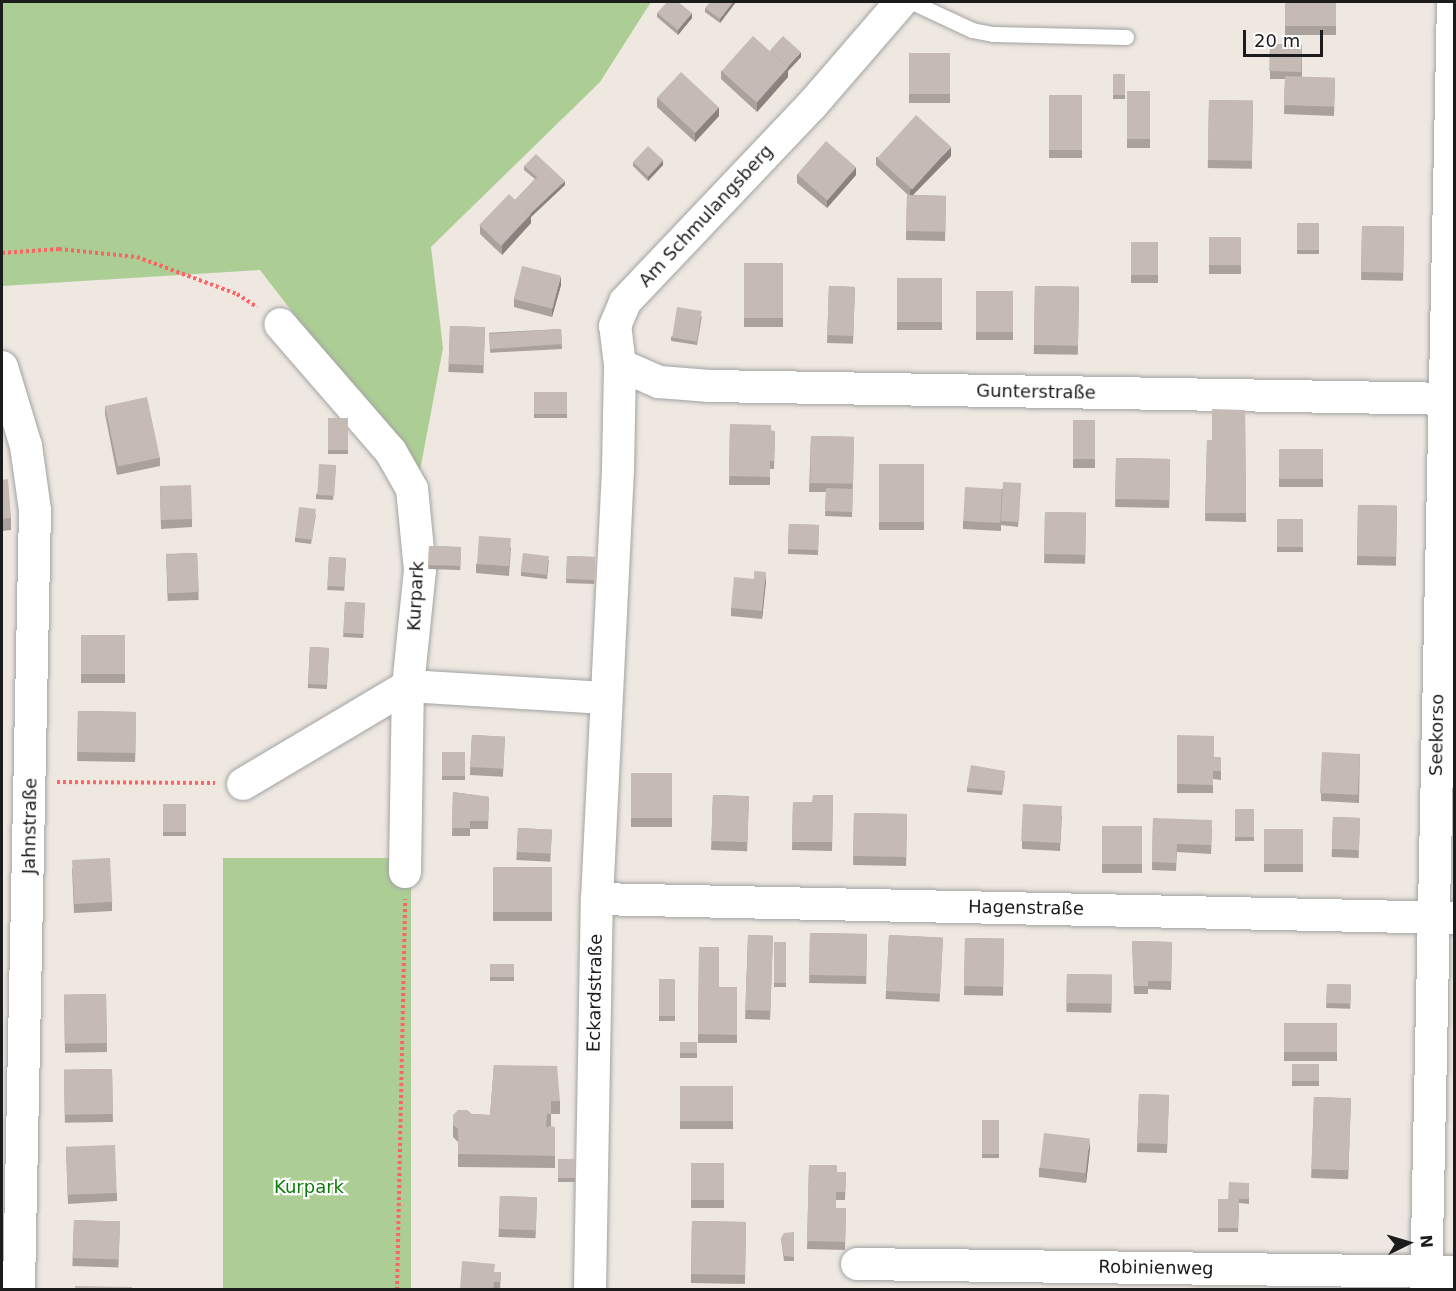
<!DOCTYPE html>
<meta charset="utf-8">
<style>
body{margin:0}
#map{position:relative;width:1456px;height:1291px;overflow:hidden;background:#eee8e1;font-family:"DejaVu Sans",sans-serif}
div>[style]{position:absolute}
[style*='--x']{left:calc(var(--x)*1px);top:calc(var(--y)*1px);width:calc(var(--w)*1px);rotate:calc(var(--a)*1deg)}
.forest>*{inset:0;background:#acce95;transform-origin:0 0}
.path>*{height:4px;margin-top:-2px;transform-origin:0;background:repeating-linear-gradient(90deg,#fc6465 0 3px,transparent 0 6px)}
.roads{filter:drop-shadow(0 0 2px #a3a3a3) drop-shadow(0 0 2px #a3a3a3)}
.lane>*{height:15px;margin:-7.5px;padding:0 7.5px;transform-origin:7.5px;border-radius:7.5px;background:#fff}
.street>*{height:32px;margin:-16px;padding:0 16px;transform-origin:16px;border-radius:16px;background:#fff}
.wall>*{inset:0;background:#aaa09c;transform-origin:0 0}
.shaded-wall>*{inset:0;background:#8b827f}
.building>*{inset:0;background:#c6bab5;transform-origin:0 0}
span{translate:-50% -50%;white-space:nowrap;text-align:center;line-height:1.15;-webkit-text-stroke:4.5px #fff;paint-order:stroke}
.street-label{font-size:18px;color:#1c1c1c}
.park-label{font-size:18px;color:#0c7b09}
.frame{position:absolute;inset:0;border:3px solid #1c1c1c;pointer-events:none}
.north{position:absolute;left:1378px;top:1213px;width:60px;height:60px;-webkit-text-stroke:4px #fff;paint-order:stroke;rotate:85deg;font-size:16px;font-weight:700;line-height:24px;text-align:center;color:#1c1c1c}
.north::after{content:'';display:block;margin:auto;width:21px;height:27px;background:#1c1c1c;clip-path:polygon(50% 0,100% 100%,50% 72%,0 100%)}
.scale{position:absolute;left:1243px;top:30px;width:80px;height:27px;box-sizing:border-box;border:3px solid #1c1c1c;border-top:0;padding-left:8px;font-size:18px;line-height:21px;white-space:nowrap;color:#1c1c1c;-webkit-text-stroke:4px #fff;paint-order:stroke}
</style>
<div id="map">
<div class="forest">
<div style="clip-path:polygon(2px 2px,651px 2px,600px 82px,431px 247px,443px 348px,419px 476px,260px 270px,2px 286px)"></div>
<div style="left:223px;top:858px;width:188px;height:432px"></div>
</div>
<div class="path">
<div style="--x:2;--y:253;--w:57;--a:-4"></div>
<div style="--x:59;--y:249;--w:78;--a:5.9"></div>
<div style="--x:137;--y:257;--w:107;--a:20.3"></div>
<div style="--x:237;--y:294;--w:24;--a:33"></div>
<div style="--x:57;--y:782;--w:158;--a:0.4"></div>
<div style="--x:397;--y:1290;--w:391;--a:-88.8"></div>
</div>
<div class="roads">
<div class="lane">
<div style="--x:912;--y:2;--w:66;--a:25"></div>
<div style="--x:972;--y:30;--w:21;--a:11"></div>
<div style="--x:993;--y:34;--w:133;--a:1.3"></div>
</div>
<div class="street">
<div style="--x:620;--y:365;--w:43;--a:23.6"></div>
<div style="--x:659;--y:382;--w:51;--a:4.5"></div>
<div style="--x:710;--y:386;--w:744;--a:1"></div>
<div style="--x:2;--y:367;--w:83;--a:73.1"></div>
<div style="--x:26;--y:446;--w:65;--a:82"></div>
<div style="--x:35;--y:510;--w:780;--a:91.18"></div>
<div style="--x:243;--y:784;--w:192;--a:-30.7"></div>
<div style="--x:408;--y:686;--w:117;--a:-84.1"></div>
<div style="--x:420;--y:570;--w:81;--a:-95.6"></div>
<div style="--x:412;--y:489;--w:43;--a:-119.6"></div>
<div style="--x:391;--y:452;--w:169;--a:-130.9"></div>
<div style="--x:405;--y:872;--w:186;--a:-89.1"></div>
<div style="--x:408;--y:686;--w:198;--a:3.5"></div>
<div style="--x:597;--y:899;--w:856;--a:1.27"></div>
<div style="--x:857;--y:1264;--w:597;--a:0.77"></div>
<div style="--x:590;--y:1290;--w:391;--a:-89"></div>
<div style="--x:597;--y:899;--w:430;--a:-87.2"></div>
<div style="--x:618;--y:470;--w:105;--a:-88.9"></div>
<div style="--x:620;--y:365;--w:39;--a:-97"></div>
<div style="--x:615;--y:326;--w:26;--a:-67"></div>
<div style="--x:625;--y:302;--w:272;--a:-46.5"></div>
<div style="--x:812;--y:105;--w:136;--a:-49.2"></div>
<div style="--x:1426;--y:1290;--w:1288;--a:-88.8"></div>
</div>
</div>
<div class="wall">
<div style="clip-path:polygon(736px 2px,720px 23px,705px 12px,705px 8px)"></div>
<div style="clip-path:polygon(1046px 2px,1073px 2px,1046px 3px)"></div>
<div style="left:1285px;top:2px;width:51px;height:33px"></div>
<div style="clip-path:polygon(657px 13px,692px 18px,678px 35px,657px 17px)"></div>
<div style="clip-path:polygon(1270px 44px,1302px 45px,1302px 77px,1335px 78px,1334px 116px,1284px 114px,1285px 79px,1270px 79px)"></div>
<div style="clip-path:polygon(770px 52px,801px 57px,788px 71px,788px 77px,757px 112px,721px 79px,721px 71px)"></div>
<div style="left:909px;top:53px;width:41px;height:50px"></div>
<div style="left:1113px;top:74px;width:12px;height:25px"></div>
<div style="left:1150px;top:91px;width:57px;height:23px;rotate:90deg"></div>
<div style="left:1049px;top:95px;width:33px;height:63px"></div>
<div style="clip-path:polygon(657px 98px,719px 116px,695px 142px,657px 107px)"></div>
<div style="left:1209px;top:100px;width:44px;height:68px;rotate:1deg"></div>
<div style="clip-path:polygon(951px 156px,913px 195px,946px 196px,945px 241px,906px 240px,907px 195px,908px 195px,876px 165px,876px 157px)"></div>
<div style="clip-path:polygon(633px 162px,663px 165px,648px 181px,633px 166px)"></div>
<div style="clip-path:polygon(524px 166px,565px 185px,531px 217px,531px 223px,502px 255px,480px 234px,480px 226px,515px 200px,535px 179px,524px 170px)"></div>
<div style="clip-path:polygon(797px 174px,856px 175px,827px 208px,797px 183px)"></div>
<div style="left:1297px;top:223px;width:22px;height:31px"></div>
<div style="left:1362px;top:226px;width:42px;height:54px;rotate:1deg"></div>
<div style="left:1209px;top:237px;width:32px;height:37px"></div>
<div style="left:1131px;top:242px;width:27px;height:41px"></div>
<div style="left:783px;top:263px;width:64px;height:39px;rotate:90deg"></div>
<div style="left:897px;top:278px;width:45px;height:52px"></div>
<div style="clip-path:polygon(561px 285px,552px 317px,514px 307px,514px 299px)"></div>
<div style="left:829px;top:286px;width:26px;height:57px;rotate:2deg"></div>
<div style="left:1035px;top:286px;width:44px;height:68px;rotate:1deg"></div>
<div style="left:976px;top:291px;width:37px;height:49px"></div>
<div style="clip-path:polygon(702px 316px,697px 345px,671px 341px,671px 337px)"></div>
<div style="left:450px;top:326px;width:35px;height:46px;rotate:2deg"></div>
<div style="left:561px;top:329px;width:20px;height:72px;rotate:87deg"></div>
<div style="left:534px;top:392px;width:33px;height:26px"></div>
<div style="clip-path:polygon(105px 406px,160px 458px,160px 466px,117px 475px,105px 414px)"></div>
<div style="clip-path:polygon(1245px 410px,1246px 522px,1205px 521px,1207px 440px,1212px 440px)"></div>
<div style="left:328px;top:418px;width:20px;height:36px"></div>
<div style="left:1073px;top:420px;width:22px;height:48px"></div>
<div style="clip-path:polygon(730px 424px,775px 431px,774px 469px,770px 469px,770px 485px,729px 485px)"></div>
<div style="clip-path:polygon(811px 436px,854px 437px,852px 517px,825px 516px,826px 492px,809px 492px)"></div>
<div style="left:1279px;top:449px;width:44px;height:38px"></div>
<div style="left:1116px;top:458px;width:54px;height:49px;rotate:1deg"></div>
<div style="left:879px;top:464px;width:45px;height:66px"></div>
<div style="clip-path:polygon(336px 465px,333px 500px,316px 499px,316px 495px)"></div>
<div style="clip-path:polygon(2px 480px,11px 518px,11px 530px,2px 531px)"></div>
<div style="clip-path:polygon(1021px 483px,1018px 527px,1001px 525px,1001px 531px,963px 529px,963px 521px,1002px 489px)"></div>
<div style="clip-path:polygon(160px 486px,192px 519px,192px 527px,161px 529px)"></div>
<div style="left:1358px;top:505px;width:39px;height:60px;rotate:1deg"></div>
<div style="left:1045px;top:512px;width:41px;height:51px;rotate:1deg"></div>
<div style="clip-path:polygon(316px 514px,311px 544px,295px 542px,295px 538px)"></div>
<div style="left:1303px;top:519px;width:33px;height:26px;rotate:90deg"></div>
<div style="left:789px;top:524px;width:30px;height:30px;rotate:2deg"></div>
<div style="left:429px;top:546px;width:32px;height:23px;rotate:2deg"></div>
<div style="clip-path:polygon(511px 547px,509px 576px,476px 573px,476px 564px)"></div>
<div style="left:197px;top:553px;width:47px;height:31px;rotate:88deg"></div>
<div style="left:567px;top:556px;width:28px;height:27px;rotate:2deg"></div>
<div style="left:329px;top:557px;width:17px;height:33px;rotate:3deg"></div>
<div style="clip-path:polygon(549px 560px,547px 579px,521px 576px,521px 572px)"></div>
<div style="clip-path:polygon(766px 581px,762px 619px,731px 616px,731px 608px)"></div>
<div style="left:345px;top:602px;width:20px;height:35px;rotate:3deg"></div>
<div style="left:81px;top:635px;width:44px;height:48px"></div>
<div style="left:310px;top:647px;width:19px;height:41px;rotate:3deg"></div>
<div style="left:78px;top:711px;width:58px;height:50px;rotate:1deg"></div>
<div style="left:472px;top:735px;width:33px;height:40px;rotate:3deg"></div>
<div style="clip-path:polygon(1177px 735px,1214px 757px,1221px 757px,1221px 780px,1213px 779px,1213px 793px,1177px 793px)"></div>
<div style="left:442px;top:752px;width:23px;height:28px"></div>
<div style="clip-path:polygon(1360px 754px,1359px 803px,1321px 801px,1321px 793px)"></div>
<div style="left:631px;top:773px;width:41px;height:54px"></div>
<div style="clip-path:polygon(1005px 775px,1002px 795px,967px 792px,967px 788px)"></div>
<div style="clip-path:polygon(453px 792px,489px 797px,488px 829px,470px 829px,470px 836px,452px 836px)"></div>
<div style="left:713px;top:795px;width:36px;height:55px;rotate:2deg"></div>
<div style="clip-path:polygon(833px 795px,832px 851px,792px 850px,793px 802px,812px 802px)"></div>
<div style="left:163px;top:804px;width:23px;height:32px"></div>
<div style="left:1235px;top:809px;width:19px;height:32px"></div>
<div style="left:854px;top:813px;width:53px;height:52px;rotate:1deg"></div>
<div style="clip-path:polygon(1062px 815px,1060px 851px,1022px 849px,1022px 841px)"></div>
<div style="left:1333px;top:817px;width:27px;height:40px;rotate:2deg"></div>
<div style="clip-path:polygon(1153px 818px,1212px 828px,1211px 854px,1177px 852px,1176px 871px,1152px 870px)"></div>
<div style="left:1102px;top:826px;width:40px;height:47px"></div>
<div style="left:518px;top:828px;width:34px;height:32px;rotate:3deg"></div>
<div style="left:1264px;top:829px;width:39px;height:43px"></div>
<div style="left:493px;top:867px;width:59px;height:54px"></div>
<div style="clip-path:polygon(72px 868px,112px 902px,112px 911px,74px 913px)"></div>
<div style="left:810px;top:933px;width:57px;height:50px;rotate:1deg"></div>
<div style="left:748px;top:935px;width:25px;height:84px;rotate:2deg"></div>
<div style="left:889px;top:935px;width:54px;height:64px;rotate:3deg"></div>
<div style="left:965px;top:938px;width:39px;height:57px;rotate:1deg"></div>
<div style="clip-path:polygon(1132px 941px,1172px 942px,1171px 990px,1148px 989px,1148px 994px,1134px 994px)"></div>
<div style="left:774px;top:942px;width:12px;height:45px"></div>
<div style="clip-path:polygon(699px 947px,719px 987px,737px 987px,737px 1043px,698px 1043px)"></div>
<div style="left:490px;top:964px;width:24px;height:17px"></div>
<div style="left:1067px;top:974px;width:45px;height:38px;rotate:1deg"></div>
<div style="left:659px;top:979px;width:16px;height:42px"></div>
<div style="left:1327px;top:984px;width:24px;height:24px;rotate:2deg"></div>
<div style="left:106px;top:994px;width:58px;height:42px;rotate:89deg"></div>
<div style="left:1337px;top:1023px;width:38px;height:53px;rotate:90deg"></div>
<div style="left:680px;top:1042px;width:17px;height:16px"></div>
<div style="left:1292px;top:1064px;width:27px;height:22px"></div>
<div style="clip-path:polygon(494px 1065px,560px 1101px,560px 1114px,551px 1114px,551px 1126px,547px 1126px,555px 1127px,555px 1168px,458px 1167px,458px 1142px,453px 1137px,453px 1115px,472px 1114px,490px 1115px)"></div>
<div style="left:112px;top:1069px;width:53px;height:48px;rotate:89deg"></div>
<div style="left:680px;top:1086px;width:53px;height:43px"></div>
<div style="left:1139px;top:1094px;width:30px;height:58px;rotate:2deg"></div>
<div style="left:1314px;top:1097px;width:37px;height:81px;rotate:2deg"></div>
<div style="left:982px;top:1120px;width:17px;height:38px"></div>
<div style="clip-path:polygon(66px 1147px,117px 1193px,117px 1201px,68px 1204px)"></div>
<div style="clip-path:polygon(1090px 1148px,1086px 1183px,1039px 1177px,1039px 1168px)"></div>
<div style="left:558px;top:1159px;width:17px;height:23px"></div>
<div style="left:691px;top:1163px;width:33px;height:45px"></div>
<div style="clip-path:polygon(809px 1165px,837px 1172px,846px 1172px,845px 1200px,836px 1200px,836px 1208px,846px 1208px,845px 1250px,807px 1249px)"></div>
<div style="clip-path:polygon(1249px 1183px,1249px 1204px,1239px 1203px,1238px 1232px,1218px 1232px,1218px 1199px,1228px 1199px)"></div>
<div style="left:500px;top:1196px;width:37px;height:41px;rotate:2deg"></div>
<div style="left:74px;top:1220px;width:46px;height:46px;rotate:2deg"></div>
<div style="left:692px;top:1221px;width:54px;height:62px;rotate:1deg"></div>
<div style="clip-path:polygon(794px 1232px,794px 1261px,784px 1261px,781px 1238px)"></div>
<div style="clip-path:polygon(495px 1272px,501px 1272px,500px 1290px,460px 1290px)"></div>
</div>
<div class="shaded-wall">
<div style="clip-path:polygon(733px 2px,736px 2px,720px 23px,720px 19px)"></div>
<div style="clip-path:polygon(692px 13px,692px 18px,678px 35px,678px 30px)"></div>
<div style="clip-path:polygon(801px 52px,801px 57px,788px 71px,788px 77px,757px 112px,757px 103px)"></div>
<div style="clip-path:polygon(719px 107px,719px 116px,695px 142px,695px 133px)"></div>
<div style="clip-path:polygon(951px 147px,951px 156px,910px 198px,910px 190px)"></div>
<div style="clip-path:polygon(663px 160px,663px 165px,648px 181px,648px 176px)"></div>
<div style="clip-path:polygon(856px 167px,856px 175px,827px 208px,827px 200px)"></div>
<div style="clip-path:polygon(565px 181px,565px 185px,531px 217px,531px 223px,502px 255px,502px 246px,528px 216px)"></div>
<div style="clip-path:polygon(561px 276px,561px 285px,552px 317px,552px 309px)"></div>
<div style="clip-path:polygon(766px 572px,766px 581px,762px 619px,762px 611px)"></div>
<div style="clip-path:polygon(1090px 1139px,1090px 1148px,1086px 1183px,1086px 1174px)"></div>
</div>
<div class="building">
<div style="clip-path:polygon(667px 2px,678px 2px,692px 13px,678px 30px,657px 13px)"></div>
<div style="clip-path:polygon(710px 2px,733px 2px,720px 19px,705px 8px)"></div>
<div style="left:1285px;top:2px;width:51px;height:24px"></div>
<div style="left:753px;top:36px;width:47px;height:47px;rotate:42deg"></div>
<div style="left:783px;top:36px;width:24px;height:20px;rotate:42deg"></div>
<div style="left:1270px;top:44px;width:32px;height:27px;rotate:2deg"></div>
<div style="left:909px;top:53px;width:41px;height:41px"></div>
<div style="left:681px;top:72px;width:52px;height:35px;rotate:43deg"></div>
<div style="left:1113px;top:74px;width:12px;height:21px"></div>
<div style="left:1285px;top:76px;width:50px;height:29px;rotate:2deg"></div>
<div style="left:1150px;top:91px;width:48px;height:23px;rotate:90deg"></div>
<div style="left:1049px;top:95px;width:33px;height:55px"></div>
<div style="left:1209px;top:100px;width:44px;height:60px;rotate:1deg"></div>
<div style="left:916px;top:115px;width:47px;height:58px;rotate:42deg"></div>
<div style="left:826px;top:141px;width:40px;height:44px;rotate:41deg"></div>
<div style="left:648px;top:146px;width:21px;height:22px;rotate:43deg"></div>
<div style="clip-path:polygon(536px 154px,565px 181px,530px 214px,515px 200px,537px 177px,524px 166px)"></div>
<div style="left:509px;top:194px;width:30px;height:43px;rotate:44deg"></div>
<div style="left:907px;top:195px;width:39px;height:36px;rotate:1deg"></div>
<div style="left:1297px;top:223px;width:22px;height:27px"></div>
<div style="left:1362px;top:226px;width:42px;height:46px;rotate:1deg"></div>
<div style="left:1209px;top:237px;width:32px;height:28px"></div>
<div style="left:1131px;top:242px;width:27px;height:33px"></div>
<div style="left:783px;top:263px;width:55px;height:39px;rotate:90deg"></div>
<div style="left:522px;top:266px;width:40px;height:34px;rotate:14deg"></div>
<div style="left:897px;top:278px;width:45px;height:44px"></div>
<div style="left:829px;top:286px;width:26px;height:49px;rotate:2deg"></div>
<div style="left:1035px;top:286px;width:44px;height:59px;rotate:1deg"></div>
<div style="left:976px;top:291px;width:37px;height:41px"></div>
<div style="left:677px;top:307px;width:25px;height:31px;rotate:9deg"></div>
<div style="left:450px;top:326px;width:35px;height:38px;rotate:2deg"></div>
<div style="left:561px;top:329px;width:15px;height:72px;rotate:86deg"></div>
<div style="left:534px;top:392px;width:33px;height:22px"></div>
<div style="left:147px;top:397px;width:62px;height:43px;rotate:78deg"></div>
<div style="clip-path:polygon(1212px 409px,1245px 410px,1246px 513px,1205px 513px,1207px 440px,1212px 440px)"></div>
<div style="left:328px;top:418px;width:20px;height:32px"></div>
<div style="left:1073px;top:420px;width:22px;height:39px"></div>
<div style="clip-path:polygon(730px 424px,771px 425px,771px 431px,775px 431px,774px 461px,770px 461px,770px 477px,729px 476px)"></div>
<div style="left:811px;top:436px;width:43px;height:47px;rotate:1deg"></div>
<div style="left:1279px;top:449px;width:44px;height:30px"></div>
<div style="left:1116px;top:458px;width:54px;height:41px;rotate:1deg"></div>
<div style="left:319px;top:464px;width:17px;height:31px;rotate:3deg"></div>
<div style="left:879px;top:464px;width:45px;height:58px"></div>
<div style="clip-path:polygon(8px 479px,11px 518px,2px 519px,2px 480px)"></div>
<div style="left:1003px;top:482px;width:18px;height:39px;rotate:3deg"></div>
<div style="left:191px;top:485px;width:34px;height:31px;rotate:88deg"></div>
<div style="left:965px;top:487px;width:37px;height:34px;rotate:3deg"></div>
<div style="left:826px;top:488px;width:27px;height:23px;rotate:2deg"></div>
<div style="left:1358px;top:505px;width:39px;height:51px;rotate:1deg"></div>
<div style="left:299px;top:507px;width:17px;height:31px;rotate:7deg"></div>
<div style="left:1045px;top:512px;width:41px;height:42px;rotate:1deg"></div>
<div style="left:1303px;top:519px;width:28px;height:26px;rotate:90deg"></div>
<div style="left:789px;top:524px;width:30px;height:25px;rotate:2deg"></div>
<div style="left:479px;top:536px;width:32px;height:28px;rotate:4deg"></div>
<div style="left:429px;top:546px;width:32px;height:19px;rotate:2deg"></div>
<div style="left:197px;top:553px;width:39px;height:31px;rotate:87deg"></div>
<div style="left:523px;top:553px;width:26px;height:19px;rotate:7deg"></div>
<div style="left:567px;top:556px;width:28px;height:23px;rotate:2deg"></div>
<div style="left:329px;top:557px;width:17px;height:29px;rotate:3deg"></div>
<div style="clip-path:polygon(754px 571px,766px 572px,762px 611px,731px 608px,734px 577px,754px 579px)"></div>
<div style="left:345px;top:602px;width:20px;height:31px;rotate:3deg"></div>
<div style="left:81px;top:635px;width:44px;height:39px"></div>
<div style="left:310px;top:647px;width:19px;height:37px;rotate:3deg"></div>
<div style="left:78px;top:711px;width:58px;height:41px;rotate:1deg"></div>
<div style="left:472px;top:735px;width:33px;height:32px;rotate:3deg"></div>
<div style="clip-path:polygon(1177px 735px,1214px 736px,1214px 757px,1221px 757px,1221px 771px,1213px 771px,1213px 785px,1177px 784px)"></div>
<div style="left:442px;top:752px;width:23px;height:24px"></div>
<div style="left:1322px;top:752px;width:38px;height:41px;rotate:3deg"></div>
<div style="clip-path:polygon(971px 765px,1005px 771px,1002px 791px,967px 788px)"></div>
<div style="left:631px;top:773px;width:41px;height:45px"></div>
<div style="clip-path:polygon(453px 792px,489px 797px,488px 821px,470px 821px,470px 828px,452px 828px)"></div>
<div style="left:713px;top:795px;width:36px;height:46px;rotate:2deg"></div>
<div style="clip-path:polygon(813px 795px,833px 795px,832px 842px,792px 842px,793px 802px,812px 802px)"></div>
<div style="left:163px;top:804px;width:23px;height:28px"></div>
<div style="left:1023px;top:804px;width:39px;height:37px;rotate:3deg"></div>
<div style="left:1235px;top:809px;width:19px;height:28px"></div>
<div style="left:854px;top:813px;width:53px;height:43px;rotate:1deg"></div>
<div style="left:1333px;top:817px;width:27px;height:32px;rotate:2deg"></div>
<div style="clip-path:polygon(1153px 818px,1212px 820px,1211px 845px,1177px 844px,1176px 863px,1152px 862px)"></div>
<div style="left:1102px;top:826px;width:40px;height:38px"></div>
<div style="left:518px;top:828px;width:34px;height:24px;rotate:3deg"></div>
<div style="left:1264px;top:829px;width:39px;height:35px"></div>
<div style="left:110px;top:858px;width:44px;height:38px;rotate:87deg"></div>
<div style="left:493px;top:867px;width:59px;height:45px"></div>
<div style="left:810px;top:933px;width:57px;height:42px;rotate:1deg"></div>
<div style="left:748px;top:935px;width:25px;height:75px;rotate:2deg"></div>
<div style="left:889px;top:935px;width:54px;height:56px;rotate:3deg"></div>
<div style="left:965px;top:938px;width:39px;height:48px;rotate:1deg"></div>
<div style="clip-path:polygon(1132px 941px,1172px 942px,1171px 981px,1148px 981px,1148px 986px,1134px 986px)"></div>
<div style="left:774px;top:942px;width:12px;height:41px"></div>
<div style="clip-path:polygon(699px 947px,719px 947px,719px 968px,719px 964px,699px 964px)"></div>
<div style="left:490px;top:964px;width:24px;height:13px"></div>
<div style="clip-path:polygon(699px 964px,719px 964px,719px 987px,737px 987px,737px 1035px,698px 1034px)"></div>
<div style="left:1067px;top:974px;width:45px;height:29px;rotate:1deg"></div>
<div style="left:659px;top:979px;width:16px;height:37px"></div>
<div style="left:1327px;top:984px;width:24px;height:19px;rotate:2deg"></div>
<div style="left:106px;top:994px;width:49px;height:42px;rotate:89deg"></div>
<div style="left:1337px;top:1023px;width:29px;height:53px;rotate:90deg"></div>
<div style="left:680px;top:1042px;width:17px;height:11px"></div>
<div style="left:1292px;top:1064px;width:27px;height:17px"></div>
<div style="clip-path:polygon(494px 1065px,557px 1066px,560px 1101px,551px 1101px,551px 1114px,547px 1114px,546px 1127px,555px 1127px,555px 1156px,458px 1154px,458px 1129px,453px 1125px,453px 1115px,458px 1110px,467px 1110px,472px 1114px,490px 1115px)"></div>
<div style="left:112px;top:1069px;width:45px;height:48px;rotate:89deg"></div>
<div style="left:680px;top:1086px;width:53px;height:35px"></div>
<div style="left:1139px;top:1094px;width:30px;height:49px;rotate:2deg"></div>
<div style="left:1314px;top:1097px;width:37px;height:72px;rotate:2deg"></div>
<div style="left:982px;top:1120px;width:17px;height:34px"></div>
<div style="left:1044px;top:1133px;width:46px;height:35px;rotate:7deg"></div>
<div style="left:115px;top:1145px;width:48px;height:49px;rotate:88deg"></div>
<div style="left:558px;top:1159px;width:17px;height:19px"></div>
<div style="left:691px;top:1163px;width:33px;height:37px"></div>
<div style="clip-path:polygon(809px 1165px,837px 1165px,837px 1172px,846px 1172px,845px 1192px,836px 1192px,836px 1208px,846px 1208px,845px 1242px,807px 1241px)"></div>
<div style="clip-path:polygon(1229px 1182px,1249px 1183px,1249px 1199px,1239px 1199px,1238px 1228px,1218px 1228px,1218px 1199px,1228px 1199px)"></div>
<div style="left:500px;top:1196px;width:37px;height:33px;rotate:2deg"></div>
<div style="left:74px;top:1220px;width:46px;height:38px;rotate:2deg"></div>
<div style="left:692px;top:1221px;width:54px;height:53px;rotate:1deg"></div>
<div style="clip-path:polygon(794px 1232px,794px 1257px,784px 1256px,781px 1238px,784px 1233px)"></div>
<div style="clip-path:polygon(462px 1261px,495px 1264px,494px 1272px,501px 1272px,500px 1282px,494px 1282px,493px 1290px,460px 1290px)"></div>
<div style="clip-path:polygon(75px 1286px,132px 1287px,132px 1290px,75px 1290px)"></div>
</div>
<div class="street-label">
<span style="left:706px;top:216px;rotate:-47deg">Am Schmulangsberg</span>
<span style="left:1036px;top:392px;rotate:1deg">Gunterstraße</span>
<span style="left:416px;top:596px;rotate:-87deg">Kurpark</span>
<span style="left:1437px;top:735px;rotate:-89deg">Seekorso</span>
<span style="left:30px;top:826px;rotate:-89deg">Jahnstraße</span>
<span style="left:1026px;top:908px;rotate:1deg">Hagenstraße</span>
<span style="left:595px;top:993px;rotate:-89deg">Eckardstraße</span>
<span style="left:1156px;top:1268px;rotate:1deg">Robinienweg</span>
</div>
<div class="park-label">
<span style="left:309px;top:1187px">Kurpark</span>
</div>
<div class="frame"></div>
<div class="north">N</div>
<div class="scale">20 m</div>
</div>
